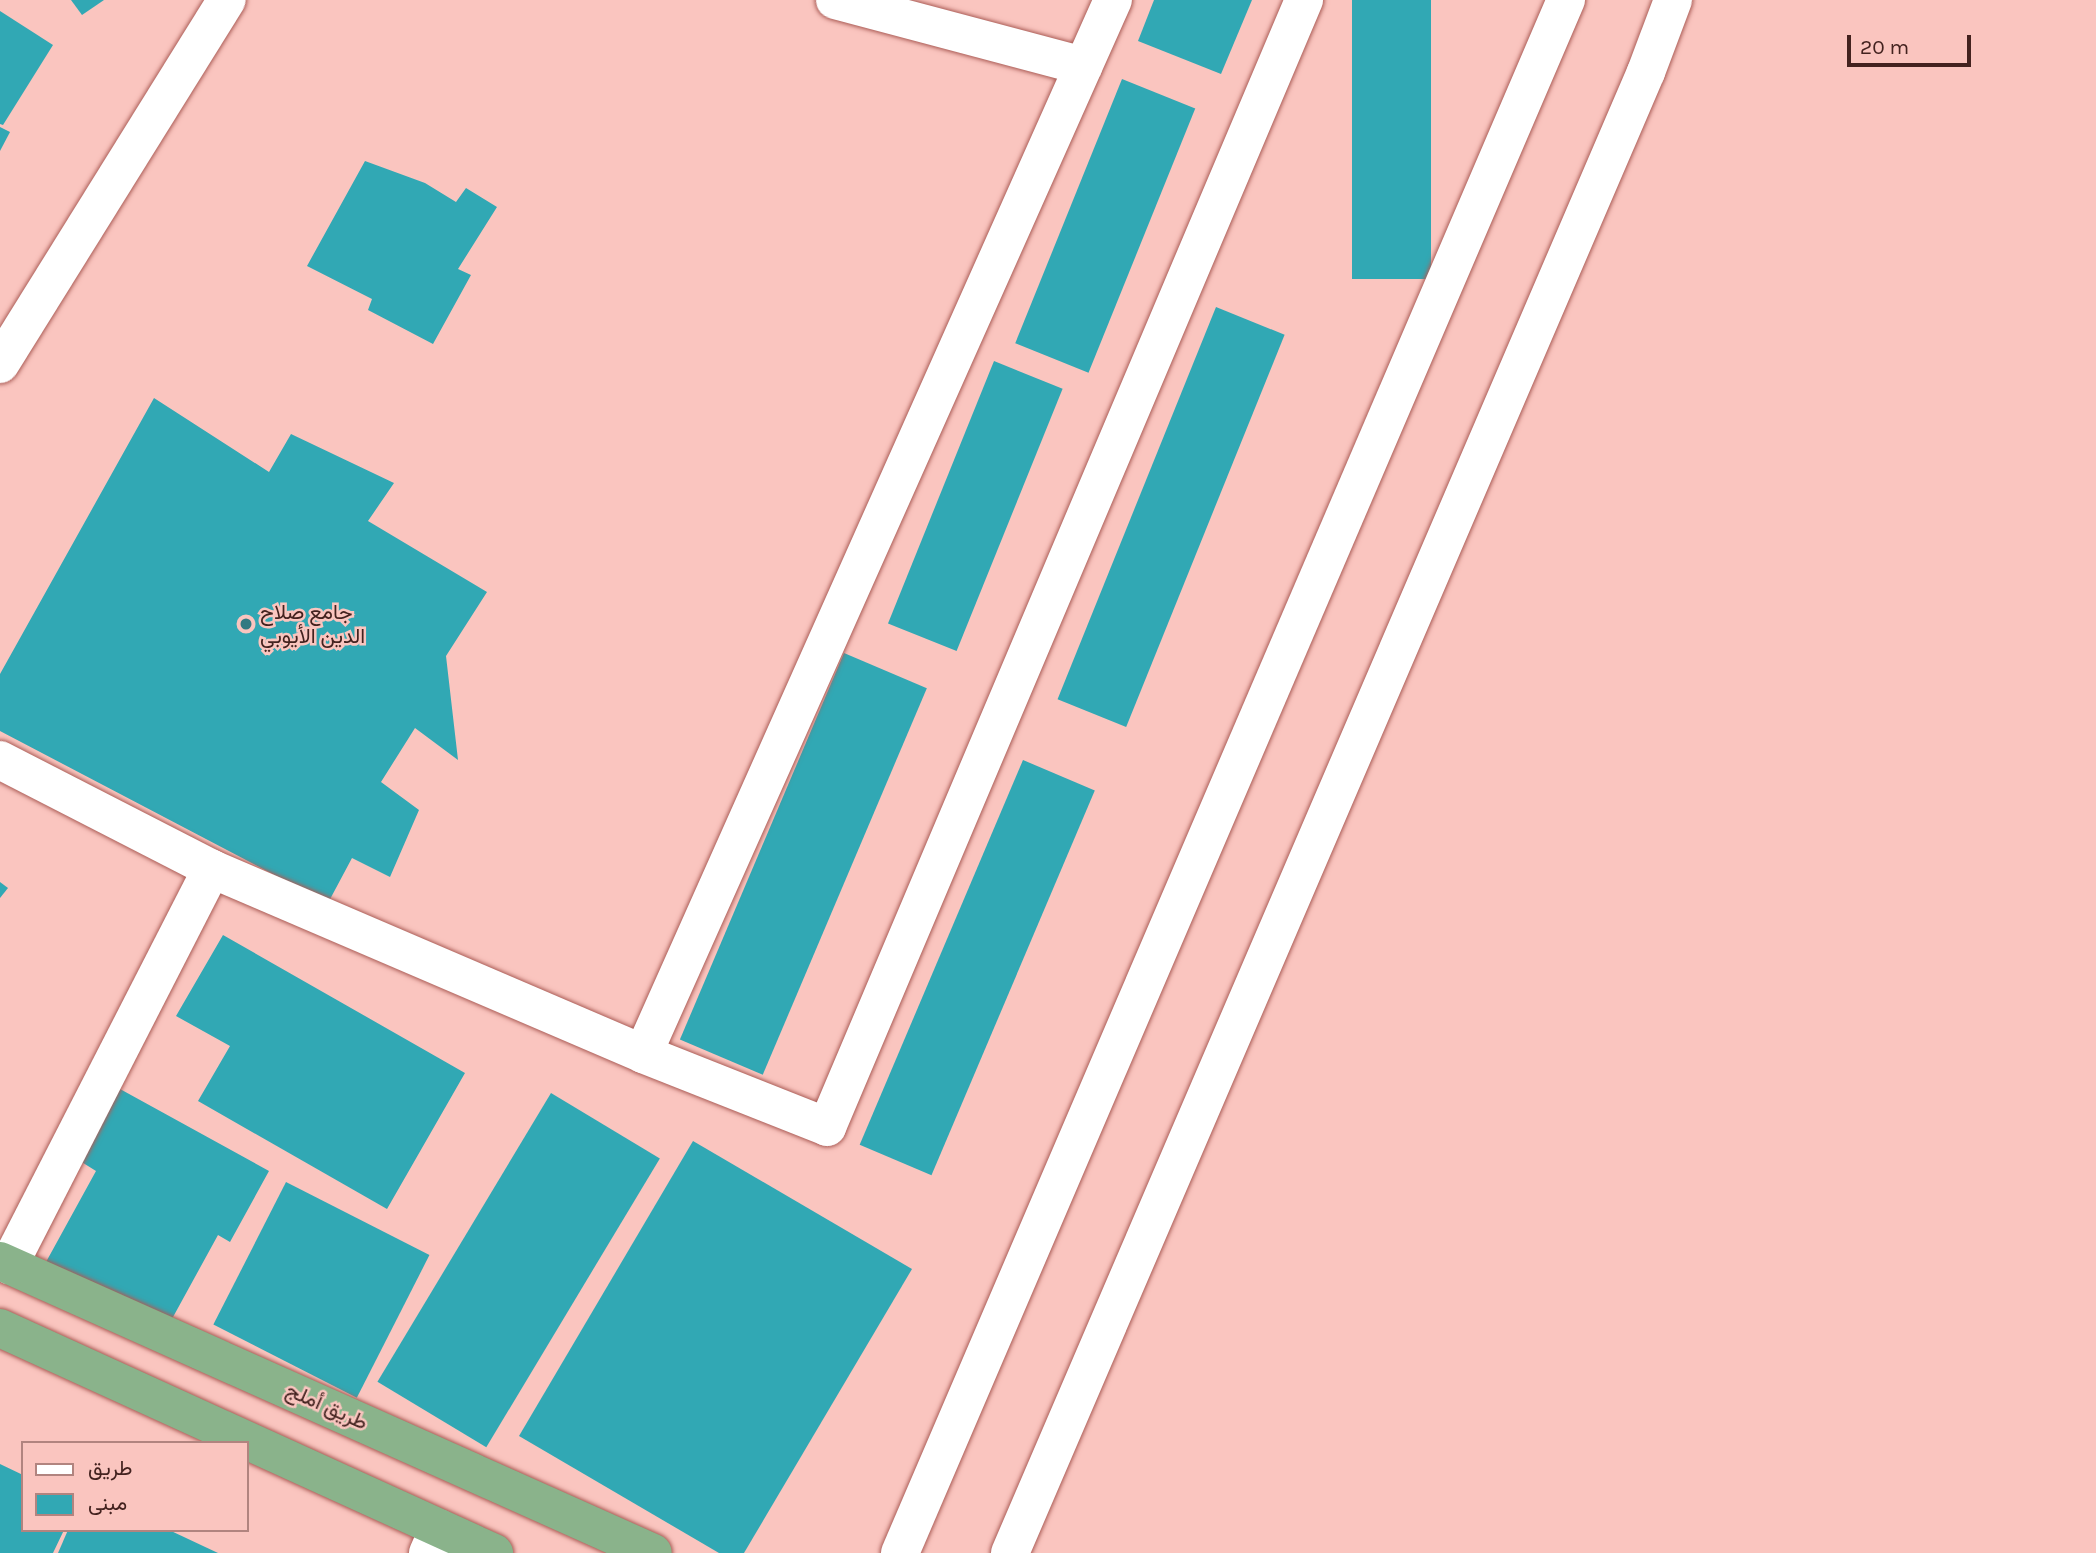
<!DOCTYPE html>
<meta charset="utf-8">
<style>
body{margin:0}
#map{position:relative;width:2096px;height:1553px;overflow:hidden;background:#fac5bf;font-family:Karla,Vazirmatn,sans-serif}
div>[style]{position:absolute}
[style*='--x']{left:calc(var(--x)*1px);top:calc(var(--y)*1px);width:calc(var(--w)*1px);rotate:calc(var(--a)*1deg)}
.building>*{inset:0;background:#31a8b4;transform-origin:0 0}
.roads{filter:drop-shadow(0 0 2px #ab5d57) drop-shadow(0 0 2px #ab5d57)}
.minor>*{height:38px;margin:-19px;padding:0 19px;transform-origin:19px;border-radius:19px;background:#fff}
.tertiary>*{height:38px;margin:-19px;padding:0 19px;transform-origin:19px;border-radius:19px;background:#fff}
.trunk>*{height:38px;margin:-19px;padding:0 19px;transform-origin:19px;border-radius:19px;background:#8ab38b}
.dots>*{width:19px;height:19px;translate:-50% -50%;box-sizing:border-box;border:4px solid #fac5bf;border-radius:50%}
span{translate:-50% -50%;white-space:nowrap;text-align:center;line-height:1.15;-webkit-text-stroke:5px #fac5bf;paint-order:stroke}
.poi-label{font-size:21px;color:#43221f}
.left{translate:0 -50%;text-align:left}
.street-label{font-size:21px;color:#43221f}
.legend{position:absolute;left:21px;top:1441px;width:228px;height:91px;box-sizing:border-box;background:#fac5bf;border:2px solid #b1847f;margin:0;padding:9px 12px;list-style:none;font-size:21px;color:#43221f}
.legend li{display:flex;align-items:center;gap:14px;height:35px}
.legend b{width:35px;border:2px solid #b1847f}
.scale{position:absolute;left:1847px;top:35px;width:124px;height:32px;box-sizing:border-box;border:4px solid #43221f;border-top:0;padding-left:9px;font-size:21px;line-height:24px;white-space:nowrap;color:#43221f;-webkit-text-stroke:5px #fac5bf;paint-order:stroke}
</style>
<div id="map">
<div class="building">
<div style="clip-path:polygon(71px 0,104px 0,82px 15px)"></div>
<div style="clip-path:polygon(1154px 0,1252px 0,1221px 74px,1138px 41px)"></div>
<div style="left:1352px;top:0;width:79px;height:279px"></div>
<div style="clip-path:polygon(0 11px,53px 45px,3px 125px,0 124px)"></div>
<div style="left:1122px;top:79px;width:79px;height:285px;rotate:22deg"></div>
<div style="clip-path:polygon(0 127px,10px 132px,0 151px)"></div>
<div style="clip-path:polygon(365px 161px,425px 183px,456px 202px,466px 188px,497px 207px,458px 269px,471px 275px,433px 344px,368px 310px,372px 299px,307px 266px)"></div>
<div style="left:1216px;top:307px;width:74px;height:423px;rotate:22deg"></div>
<div style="left:994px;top:361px;width:74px;height:283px;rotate:22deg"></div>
<div style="clip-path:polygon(154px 398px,269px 472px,291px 434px,394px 483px,368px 521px,487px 592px,446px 656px,458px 760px,415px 728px,381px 782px,419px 810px,390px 877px,352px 858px,328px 903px,0 731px,0 674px)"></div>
<div style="left:844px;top:653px;width:90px;height:420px;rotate:23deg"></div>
<div style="left:1023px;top:760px;width:78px;height:418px;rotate:23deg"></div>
<div style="clip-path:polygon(0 882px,8px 888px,0 898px)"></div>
<div style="clip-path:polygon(223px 935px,465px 1073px,387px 1209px,198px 1101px,230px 1046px,176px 1016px)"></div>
<div style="clip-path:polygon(120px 1089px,269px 1171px,230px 1242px,218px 1235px,167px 1328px,46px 1262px,96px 1171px,80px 1161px)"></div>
<div style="left:551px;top:1093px;width:127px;height:337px;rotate:31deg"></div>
<div style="clip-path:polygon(693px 1141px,912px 1269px,744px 1553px,719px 1553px,519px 1436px)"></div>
<div style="left:286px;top:1182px;width:161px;height:160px;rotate:27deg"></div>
<div style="clip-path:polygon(0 1464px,23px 1475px,23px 1530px,64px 1530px,53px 1553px,0 1553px)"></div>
<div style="clip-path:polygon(68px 1530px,169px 1530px,218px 1553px,58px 1553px)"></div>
</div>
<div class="roads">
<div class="minor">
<div style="--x:835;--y:0;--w:257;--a:14.9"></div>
<div style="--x:0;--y:364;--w:429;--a:-58.1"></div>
<div style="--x:0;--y:760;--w:238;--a:27.2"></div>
<div style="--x:212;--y:869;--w:469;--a:23.2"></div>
<div style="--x:643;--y:1054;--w:198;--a:21.6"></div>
<div style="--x:827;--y:1127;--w:1224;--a:-67.06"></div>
<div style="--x:643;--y:1054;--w:1154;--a:-65.97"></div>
<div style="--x:9;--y:1265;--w:445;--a:-62.9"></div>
<div style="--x:428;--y:1553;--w:27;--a:-66"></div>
</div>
<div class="tertiary">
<div style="--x:900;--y:1553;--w:1690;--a:-66.79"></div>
<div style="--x:1010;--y:1553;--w:1612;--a:-66.76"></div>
<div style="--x:1646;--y:72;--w:77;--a:-69.4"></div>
</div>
<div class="trunk">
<div style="--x:0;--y:1261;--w:715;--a:24.09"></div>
<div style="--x:0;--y:1328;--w:543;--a:24.49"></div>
</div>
</div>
<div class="dots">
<div style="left:246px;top:624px;background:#327a82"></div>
</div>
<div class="poi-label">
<span class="left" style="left:260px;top:624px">جامع صلاح<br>الدين الأيوبي</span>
</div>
<div class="street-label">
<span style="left:327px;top:1406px;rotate:24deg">طريق أملج</span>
</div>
<ul class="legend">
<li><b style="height:9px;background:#fff"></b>طريق</li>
<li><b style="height:19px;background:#31a8b4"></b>مبنى</li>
</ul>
<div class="scale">20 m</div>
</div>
